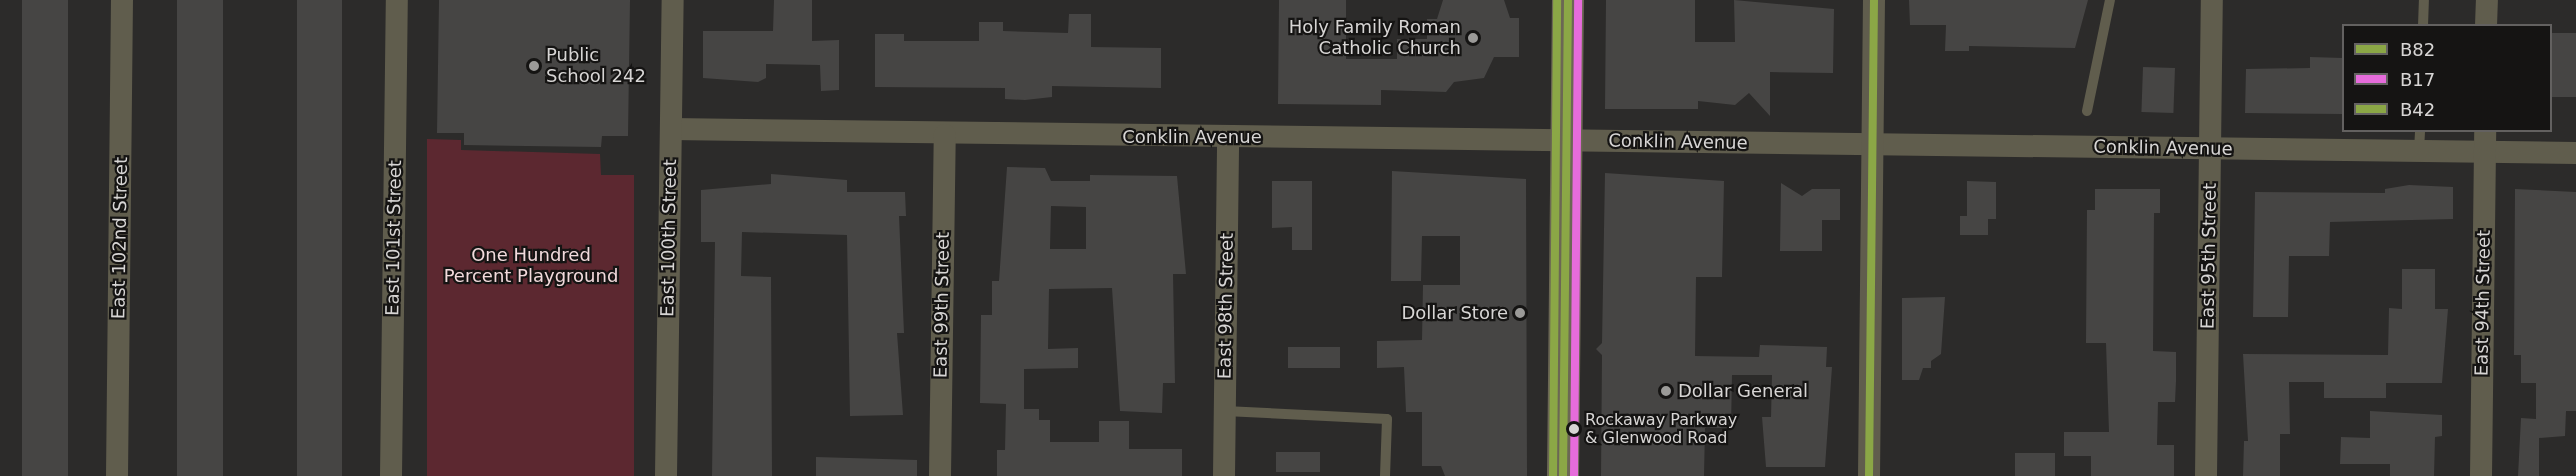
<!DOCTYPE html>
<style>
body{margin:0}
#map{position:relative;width:2576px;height:476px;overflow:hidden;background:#2c2b2a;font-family:"DejaVu Sans",sans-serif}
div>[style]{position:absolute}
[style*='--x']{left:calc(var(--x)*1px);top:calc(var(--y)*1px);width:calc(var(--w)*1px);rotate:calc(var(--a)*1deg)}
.green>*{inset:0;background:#5c2830}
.building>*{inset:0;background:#464544;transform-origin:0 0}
.lane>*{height:10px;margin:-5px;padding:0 5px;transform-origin:5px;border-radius:5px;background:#605d4d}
.street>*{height:22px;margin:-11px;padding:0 11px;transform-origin:11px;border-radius:11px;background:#605d4d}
.secondary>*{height:32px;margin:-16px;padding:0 16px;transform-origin:16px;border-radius:16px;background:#6b6754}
.bus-1>*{height:8px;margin:-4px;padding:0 4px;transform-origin:4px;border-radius:4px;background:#8ba746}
.bus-2>*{height:8px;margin:-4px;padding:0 4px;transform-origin:4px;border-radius:4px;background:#e66cdb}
.bus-3>*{height:8px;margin:-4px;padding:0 4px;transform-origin:4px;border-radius:4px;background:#8ba746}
.dots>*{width:16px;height:16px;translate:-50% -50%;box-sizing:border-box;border:3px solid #151413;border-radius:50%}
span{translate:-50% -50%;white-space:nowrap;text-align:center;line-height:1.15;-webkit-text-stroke:4.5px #151413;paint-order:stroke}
.bus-label{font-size:16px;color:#d7d5d4}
.left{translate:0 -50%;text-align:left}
.poi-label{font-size:18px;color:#d7d5d4}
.right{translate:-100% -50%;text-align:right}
.street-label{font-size:18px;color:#d7d5d4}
.park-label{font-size:18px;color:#f2dadc}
.legend{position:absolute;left:2342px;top:24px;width:210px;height:108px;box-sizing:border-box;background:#151413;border:2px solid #636160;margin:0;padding:8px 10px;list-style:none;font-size:18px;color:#d7d5d4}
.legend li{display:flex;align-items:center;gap:12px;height:30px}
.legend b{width:30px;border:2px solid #636160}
</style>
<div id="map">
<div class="green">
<div style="clip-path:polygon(427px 139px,461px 140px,461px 150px,600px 154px,601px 175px,634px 175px,634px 476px,427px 476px)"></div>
</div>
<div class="building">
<div style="left:22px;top:0;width:46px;height:476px"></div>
<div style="left:177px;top:0;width:46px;height:476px"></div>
<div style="left:297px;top:0;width:45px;height:476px"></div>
<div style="clip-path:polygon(439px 0,630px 0,628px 136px,602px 136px,601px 147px,464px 145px,464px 133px,437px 133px)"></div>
<div style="clip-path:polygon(774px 0,812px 0,812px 41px,839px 40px,839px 90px,821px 91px,820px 65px,766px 64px,766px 78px,758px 82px,703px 78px,703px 31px,773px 31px)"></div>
<div style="clip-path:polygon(1279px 0,1346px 0,1346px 59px,1397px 59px,1397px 39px,1427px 39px,1427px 19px,1437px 19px,1443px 0,1504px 0,1510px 18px,1519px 18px,1519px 57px,1494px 57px,1484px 78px,1454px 82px,1446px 92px,1381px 90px,1381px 105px,1278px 104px)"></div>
<div style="clip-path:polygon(1606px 0,1695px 0,1695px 42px,1735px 42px,1734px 0,1834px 9px,1833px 73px,1770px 72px,1770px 116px,1749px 93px,1735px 105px,1698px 101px,1698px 109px,1605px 109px)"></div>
<div style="clip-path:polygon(1909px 0,2088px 0,2075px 48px,1969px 46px,1969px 51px,1945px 51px,1946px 25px,1910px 25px)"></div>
<div style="clip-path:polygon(1069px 14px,1091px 14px,1091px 47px,1161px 48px,1161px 88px,1052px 86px,1052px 97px,1025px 100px,1005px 99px,1005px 88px,875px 87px,875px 34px,904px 34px,904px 41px,979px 41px,979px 22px,1003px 22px,1003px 31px,1068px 33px)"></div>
<div style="left:2550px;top:33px;width:26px;height:64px"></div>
<div style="clip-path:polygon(2310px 57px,2343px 58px,2343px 114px,2245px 113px,2246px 69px,2310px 68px)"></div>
<div style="left:2143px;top:67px;width:32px;height:45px;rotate:2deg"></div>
<div style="clip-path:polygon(evenodd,1007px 167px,1045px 168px,1051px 181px,1090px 181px,1090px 175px,1177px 176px,1186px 274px,1173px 274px,1175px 383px,1163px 383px,1162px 413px,1120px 411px,1112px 288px,1049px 289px,1048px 349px,1078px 348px,1078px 368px,1024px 369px,1024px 409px,1039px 409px,1039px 420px,1050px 420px,1050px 442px,1099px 442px,1099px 421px,1129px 421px,1129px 449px,1182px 449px,1182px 476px,997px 476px,997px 450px,1005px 450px,1006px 404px,980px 403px,981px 315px,992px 315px,992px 281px,999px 281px,1007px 167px,1051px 206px,1086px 207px,1086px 249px,1050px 249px,1051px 206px)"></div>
<div style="clip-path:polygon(1392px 171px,1526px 179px,1527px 476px,1445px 476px,1441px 466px,1422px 466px,1422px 412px,1406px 412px,1404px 367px,1377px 368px,1377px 341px,1422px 340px,1423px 285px,1460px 285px,1460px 236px,1422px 236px,1421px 281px,1391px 281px)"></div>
<div style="clip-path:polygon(1605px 173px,1724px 181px,1722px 277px,1696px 277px,1695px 356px,1759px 357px,1760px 345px,1827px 347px,1826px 367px,1832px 367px,1825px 467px,1766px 467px,1762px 417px,1771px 417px,1772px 375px,1732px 375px,1731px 428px,1705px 428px,1704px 476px,1601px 476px,1602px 355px,1596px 349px,1602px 343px)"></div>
<div style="clip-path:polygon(771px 174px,847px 180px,847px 192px,905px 192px,906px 216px,899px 216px,904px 333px,897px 333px,903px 415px,850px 416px,847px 235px,742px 232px,741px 276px,771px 277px,772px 476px,712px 476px,715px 242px,701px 242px,701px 190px,771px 184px)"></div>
<div style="clip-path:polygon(1272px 181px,1312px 181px,1312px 250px,1292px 250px,1292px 227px,1272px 228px)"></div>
<div style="clip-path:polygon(1967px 181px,1996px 182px,1996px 219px,1988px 219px,1988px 235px,1960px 235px,1960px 216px,1967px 216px)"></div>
<div style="clip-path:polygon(1781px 183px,1802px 196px,1812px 189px,1840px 189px,1840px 220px,1822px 220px,1822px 251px,1780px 251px)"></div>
<div style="clip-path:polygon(2409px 185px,2453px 187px,2453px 219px,2330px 222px,2329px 256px,2289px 256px,2288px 317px,2253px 317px,2255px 192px,2385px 193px,2385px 189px)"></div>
<div style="clip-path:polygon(2095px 189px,2160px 189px,2160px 213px,2154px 213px,2153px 351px,2176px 352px,2176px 381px,2175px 402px,2158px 402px,2157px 445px,2174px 445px,2174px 476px,2091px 476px,2091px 456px,2064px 456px,2064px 432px,2109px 432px,2106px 343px,2086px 343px,2087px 210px,2095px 210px)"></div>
<div style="clip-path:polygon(2515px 189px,2576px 192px,2576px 411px,2566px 411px,2565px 436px,2539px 438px,2539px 476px,2518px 476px,2521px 418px,2536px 419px,2536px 383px,2521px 383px,2521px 355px,2514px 355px)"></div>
<div style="clip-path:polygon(2402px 269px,2435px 269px,2435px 309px,2448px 309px,2442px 383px,2386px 383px,2386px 398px,2324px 398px,2324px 382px,2289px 382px,2290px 434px,2280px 434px,2280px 476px,2243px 476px,2244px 441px,2248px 441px,2243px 354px,2388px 355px,2389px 308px,2402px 309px)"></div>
<div style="clip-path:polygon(1945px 297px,1941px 354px,1931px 361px,1931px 368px,1923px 368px,1919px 380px,1902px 380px,1902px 298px)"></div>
<div style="left:1288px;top:347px;width:52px;height:21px"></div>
<div style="clip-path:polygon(2370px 411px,2442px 415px,2442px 436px,2435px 437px,2434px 476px,2390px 476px,2390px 464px,2340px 464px,2341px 437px,2370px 438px)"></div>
<div style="left:1276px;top:452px;width:44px;height:20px"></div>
<div style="left:2055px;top:453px;width:23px;height:40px;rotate:90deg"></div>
<div style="clip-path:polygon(816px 457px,917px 460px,917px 476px,816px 476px)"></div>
</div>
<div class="lane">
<div style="--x:2423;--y:26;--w:26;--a:-88"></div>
<div style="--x:2087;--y:111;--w:113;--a:-78.3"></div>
<div style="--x:2419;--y:151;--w:21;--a:-87"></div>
<div style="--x:1225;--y:411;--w:162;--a:2.8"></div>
<div style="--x:1387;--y:419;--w:57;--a:92"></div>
</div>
<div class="street">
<div style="--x:2486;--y:26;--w:26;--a:-88"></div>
<div style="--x:671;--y:129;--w:1905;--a:0.72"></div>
<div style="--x:117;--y:476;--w:476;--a:-89.4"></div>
<div style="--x:391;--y:476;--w:476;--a:-89.3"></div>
<div style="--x:666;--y:476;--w:476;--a:-89.2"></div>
<div style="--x:940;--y:476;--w:341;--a:-89.2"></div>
<div style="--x:1224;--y:476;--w:339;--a:-89.3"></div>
<div style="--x:1869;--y:476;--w:476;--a:-89.4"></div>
<div style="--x:2206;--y:476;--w:476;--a:-89.3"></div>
<div style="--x:2481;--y:476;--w:346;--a:-89.3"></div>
</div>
<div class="secondary">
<div style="--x:1563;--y:476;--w:476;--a:-89.4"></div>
</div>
<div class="bus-1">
<div style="--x:1563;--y:476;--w:476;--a:-89.4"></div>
<div style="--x:1869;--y:476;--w:476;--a:-89.4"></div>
</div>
<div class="bus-2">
<div style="--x:1574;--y:476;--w:476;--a:-89.5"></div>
</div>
<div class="bus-3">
<div style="--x:1553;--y:476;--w:476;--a:-89.5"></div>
</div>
<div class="dots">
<div style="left:1473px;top:38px;background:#9b9a98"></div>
<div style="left:534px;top:66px;background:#9b9a98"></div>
<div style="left:1520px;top:313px;background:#9b9a98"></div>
<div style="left:1666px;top:391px;background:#9b9a98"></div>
<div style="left:1574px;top:429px;background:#d7d5d4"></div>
</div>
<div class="bus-label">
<span class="left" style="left:1585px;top:429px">Rockaway Parkway<br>&amp; Glenwood Road</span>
</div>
<div class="poi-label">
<span class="right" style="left:1461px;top:38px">Holy Family Roman<br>Catholic Church</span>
<span class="left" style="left:546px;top:66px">Public<br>School 242</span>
<span class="right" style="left:1508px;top:313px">Dollar Store</span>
<span class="left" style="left:1678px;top:391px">Dollar General</span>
</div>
<div class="street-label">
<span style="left:1192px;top:137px">Conklin Avenue</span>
<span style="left:1678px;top:142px;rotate:1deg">Conklin Avenue</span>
<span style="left:2163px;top:148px;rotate:1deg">Conklin Avenue</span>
<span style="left:120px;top:238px;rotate:-89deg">East 102nd Street</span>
<span style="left:394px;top:238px;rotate:-89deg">East 101st Street</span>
<span style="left:669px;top:238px;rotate:-89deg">East 100th Street</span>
<span style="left:2209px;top:256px;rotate:-89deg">East 95th Street</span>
<span style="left:2483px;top:303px;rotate:-89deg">East 94th Street</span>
<span style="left:942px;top:305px;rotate:-89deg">East 99th Street</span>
<span style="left:1226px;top:306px;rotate:-89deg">East 98th Street</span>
</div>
<div class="park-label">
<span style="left:531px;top:266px">One Hundred<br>Percent Playground</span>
</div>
<ul class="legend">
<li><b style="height:8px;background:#8ba746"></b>B82</li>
<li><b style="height:8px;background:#e66cdb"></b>B17</li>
<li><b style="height:8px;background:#8ba746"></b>B42</li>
</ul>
</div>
